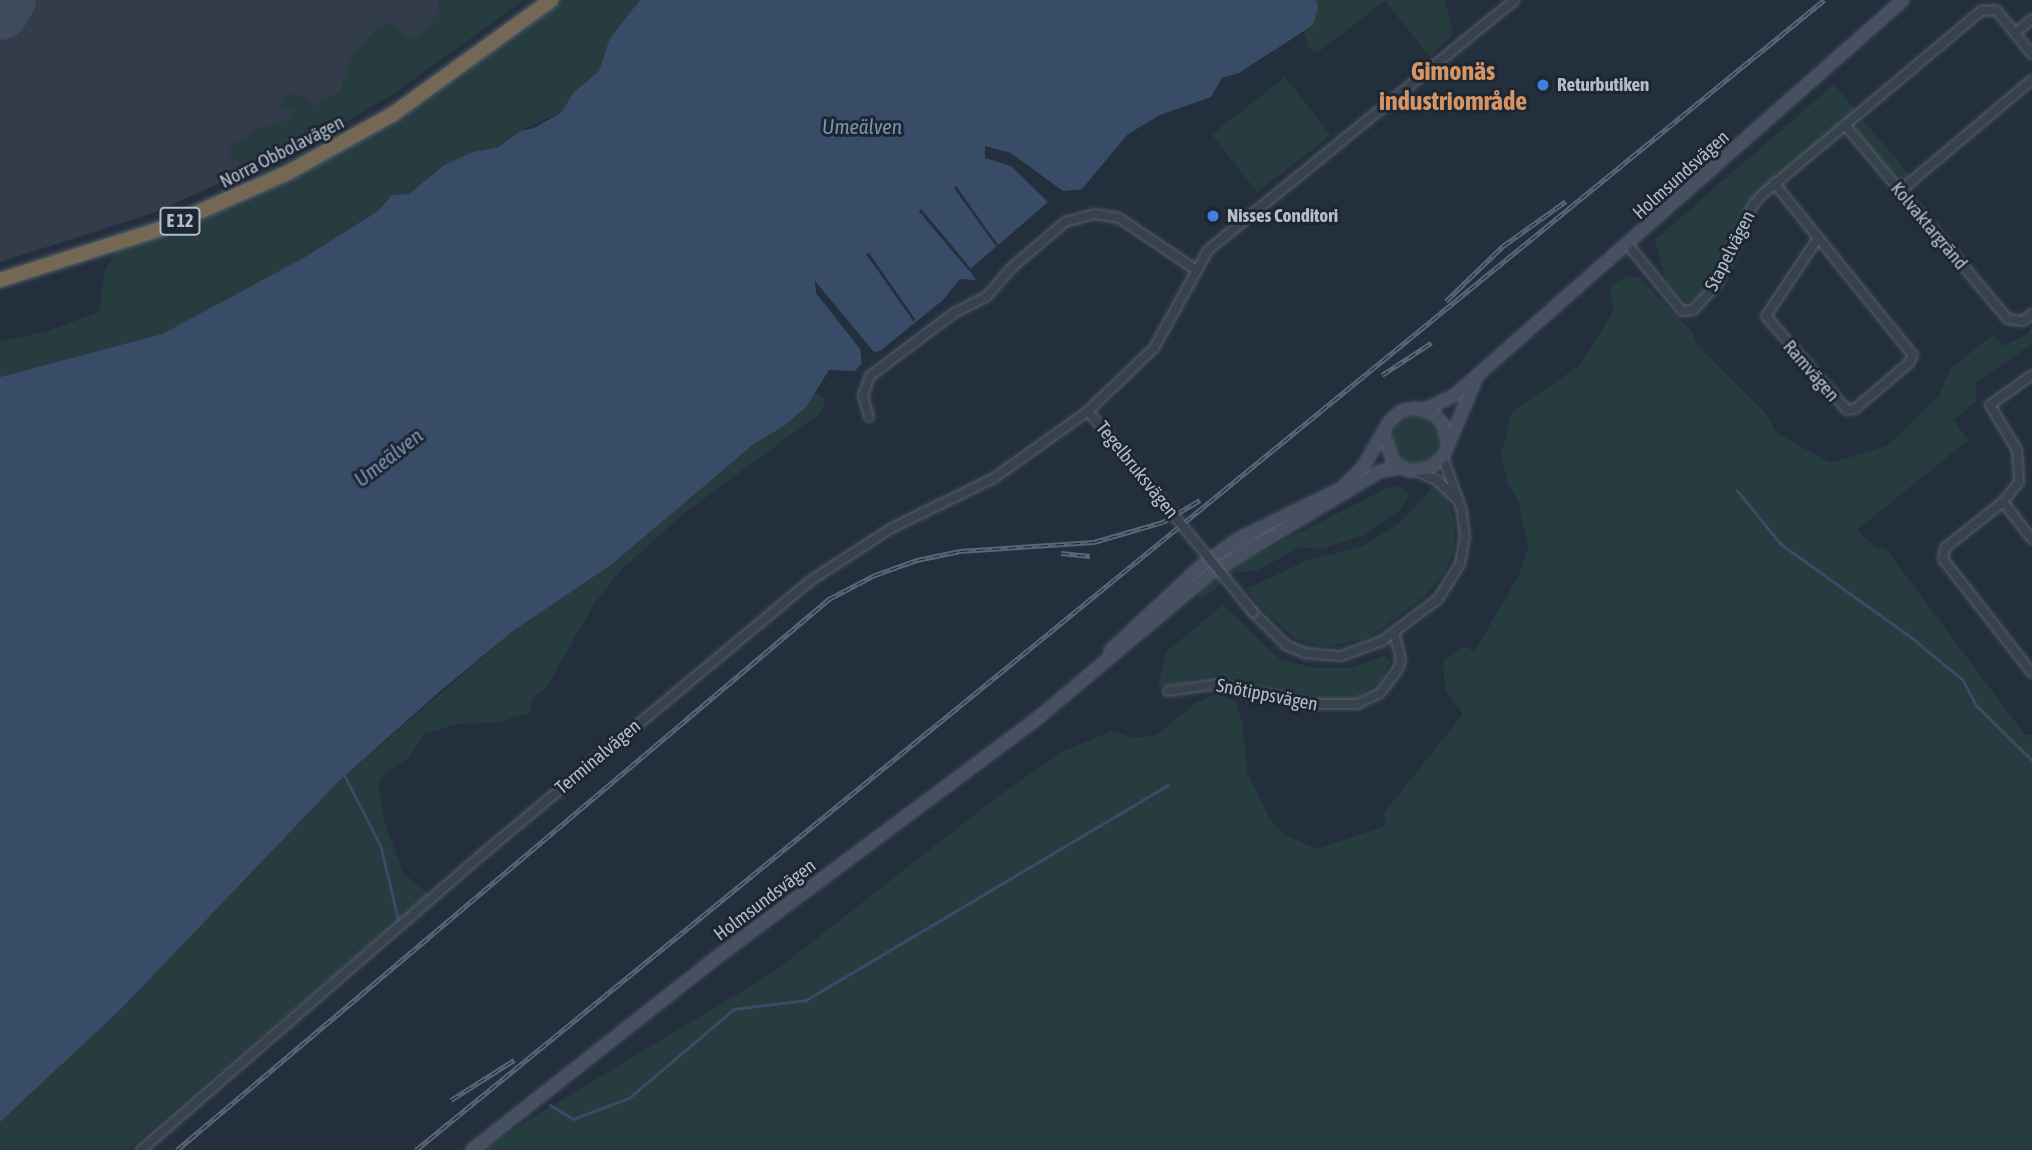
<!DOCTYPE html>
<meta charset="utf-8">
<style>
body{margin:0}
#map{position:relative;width:2032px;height:1150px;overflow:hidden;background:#242f3e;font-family:"Asap Condensed",sans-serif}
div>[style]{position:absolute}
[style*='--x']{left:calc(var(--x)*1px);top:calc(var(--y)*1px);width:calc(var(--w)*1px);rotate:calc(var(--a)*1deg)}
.airport>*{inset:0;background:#323c4b}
.green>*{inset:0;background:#263c3f;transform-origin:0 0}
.round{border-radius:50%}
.water>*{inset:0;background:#394c67}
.pier>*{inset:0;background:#242f3e;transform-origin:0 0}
.stream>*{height:2.5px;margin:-1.25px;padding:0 1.25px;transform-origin:1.25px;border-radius:1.25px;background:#394c67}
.runway>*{height:58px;margin:-29px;padding:0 29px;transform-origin:29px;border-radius:29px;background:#3f4a5a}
.roads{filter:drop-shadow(0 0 2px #565f6c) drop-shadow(0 0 2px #565f6c)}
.street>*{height:8px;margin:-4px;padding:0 4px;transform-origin:4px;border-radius:4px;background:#38414e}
.secondary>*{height:10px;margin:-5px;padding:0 5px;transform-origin:5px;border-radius:5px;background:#465061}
.highway>*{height:14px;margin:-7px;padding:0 7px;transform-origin:7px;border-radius:7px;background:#746855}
.rail>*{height:5px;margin-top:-2.5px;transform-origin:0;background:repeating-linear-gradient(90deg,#1d2633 0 8px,#5a6575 0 16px);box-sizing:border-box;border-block:2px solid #5a6575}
.bridges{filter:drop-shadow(0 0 2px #565f6c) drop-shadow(0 0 2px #565f6c)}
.street-bridge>*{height:8px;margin:-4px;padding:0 4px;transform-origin:4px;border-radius:4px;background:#38414e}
.dots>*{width:19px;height:19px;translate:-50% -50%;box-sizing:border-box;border:4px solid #1d2633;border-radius:50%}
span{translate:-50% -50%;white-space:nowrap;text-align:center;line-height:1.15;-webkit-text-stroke:6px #1d2633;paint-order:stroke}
.shield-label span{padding:2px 5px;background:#1d2633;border:2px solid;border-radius:5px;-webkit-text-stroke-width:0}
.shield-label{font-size:18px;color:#b4bcc9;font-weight:700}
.poi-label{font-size:19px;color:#b4bcc9;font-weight:700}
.left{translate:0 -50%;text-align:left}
.street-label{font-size:19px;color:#b4bcc9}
.water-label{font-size:21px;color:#7c92b1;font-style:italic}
.district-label{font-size:26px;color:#d59563;font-weight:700}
</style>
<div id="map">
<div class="airport">
<div style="clip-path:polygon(0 0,524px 0,393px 94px,307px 144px,153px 213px,0 262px)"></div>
</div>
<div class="green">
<div style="clip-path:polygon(439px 0,524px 0,393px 94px,307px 144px,249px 171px,230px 156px,229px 148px,256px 129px,290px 119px,293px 109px,279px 108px,287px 93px,309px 99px,312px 107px,340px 91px,353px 54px,378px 27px,388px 22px,411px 39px,421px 34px,439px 12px)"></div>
<div style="clip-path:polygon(551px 0,640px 0,617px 28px,599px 71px,562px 112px,520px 131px,499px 147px,473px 152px,444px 165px,409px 194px,392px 195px,378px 211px,305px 257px,162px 334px,0 377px,0 341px,45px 332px,99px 312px,104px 272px,120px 244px,351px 138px)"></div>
<div style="clip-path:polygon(1316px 0,1445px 0,1453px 34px,1430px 57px,1385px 1px,1317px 53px,1309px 48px,1303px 29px,1313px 24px)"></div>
<div style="left:1285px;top:77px;width:74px;height:93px;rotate:52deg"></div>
<div style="clip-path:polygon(1834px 84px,1857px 112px,1750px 201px,1706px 293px,1696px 301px,1685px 301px,1666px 281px,1655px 240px)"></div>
<div style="clip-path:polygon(1863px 120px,1912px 178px,1906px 183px,1891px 177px,1857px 135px,1856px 128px)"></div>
<div style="clip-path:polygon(1629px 275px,1641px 279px,1692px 332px,1698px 345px,1768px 416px,1776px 432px,1830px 463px,1887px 446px,1939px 396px,1950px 369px,1993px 335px,2003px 346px,2028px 334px,2032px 323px,2032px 344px,1976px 382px,1976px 401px,1954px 420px,1968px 440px,1857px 530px,1875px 547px,1886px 549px,2025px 735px,2032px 734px,2032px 1150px,479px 1150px,775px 971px,1001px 794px,1064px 751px,1111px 731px,1134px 738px,1157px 735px,1197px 702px,1216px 694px,1236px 702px,1242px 721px,1247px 771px,1268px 816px,1283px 834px,1316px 849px,1385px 826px,1384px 813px,1463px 714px,1445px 689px,1443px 660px,1466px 646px,1474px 652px,1518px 577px,1528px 548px,1519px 502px,1508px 485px,1501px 455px,1512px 412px,1580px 365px,1613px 312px,1610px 286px)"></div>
<div style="clip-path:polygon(816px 393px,825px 399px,822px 412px,683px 514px,620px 571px,594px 604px,547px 686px,533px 698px,529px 713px,496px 723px,456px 724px,424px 734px,409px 758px,386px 772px,378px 785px,385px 823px,403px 873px,429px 894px,127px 1150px,0 1150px,0 1122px,23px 1096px,121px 1009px,337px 783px,513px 631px,611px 565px,755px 443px,784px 426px)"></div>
<div class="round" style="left:1392px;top:416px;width:48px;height:48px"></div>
<div style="clip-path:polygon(1436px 484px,1447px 495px,1455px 525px,1454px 550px,1444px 573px,1424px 597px,1369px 638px,1324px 647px,1296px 639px,1264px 612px,1246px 589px,1308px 560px,1364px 546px,1398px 524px)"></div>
<div style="clip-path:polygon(1400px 486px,1409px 495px,1401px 509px,1364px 535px,1322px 549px,1300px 547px,1258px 570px,1235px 573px,1201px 600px,1198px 592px,1227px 569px,1388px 488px)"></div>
<div style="clip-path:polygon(1223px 605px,1280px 659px,1314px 668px,1350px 668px,1385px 656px,1391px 662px,1379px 682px,1354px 700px,1322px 702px,1216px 675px,1158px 687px,1166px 652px)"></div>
</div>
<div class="water">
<div style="clip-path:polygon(640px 0,1316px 0,1318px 8px,1313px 25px,1239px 73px,1222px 78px,1211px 97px,1160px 115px,1128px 134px,1082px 189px,1063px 191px,1011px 153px,985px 146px,985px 158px,1011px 166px,1048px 202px,969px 270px,976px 280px,960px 279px,943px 300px,880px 351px,874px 352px,815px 281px,816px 293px,860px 349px,862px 363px,855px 371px,829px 370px,806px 407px,784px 426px,755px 443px,611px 565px,513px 631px,439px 692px,337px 783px,121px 1009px,0 1122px,0 377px,162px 334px,305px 257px,378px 211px,392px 195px,409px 194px,444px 165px,473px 152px,499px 147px,520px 131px,534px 128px,562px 112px,573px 93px,599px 71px,610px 38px)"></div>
</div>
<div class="pier">
<div style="clip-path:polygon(956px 186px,998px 245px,998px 249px,954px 188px)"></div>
<div style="left:921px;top:209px;width:77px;height:3px;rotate:50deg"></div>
<div style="clip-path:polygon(869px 253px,915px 319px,914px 322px,866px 254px)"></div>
</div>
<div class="stream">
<div style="--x:1737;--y:490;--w:70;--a:50.8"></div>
<div style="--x:1781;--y:544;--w:160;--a:35.6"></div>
<div style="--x:1911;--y:637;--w:67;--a:39.6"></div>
<div style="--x:1963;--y:680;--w:30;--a:62"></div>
<div style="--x:1977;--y:706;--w:77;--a:44.5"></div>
<div style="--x:345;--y:776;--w:79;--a:62.8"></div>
<div style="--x:381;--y:846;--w:78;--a:76.7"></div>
<div style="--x:550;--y:1105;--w:27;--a:31"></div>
<div style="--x:573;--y:1119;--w:60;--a:-20.6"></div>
<div style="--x:629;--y:1098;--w:138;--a:-40.3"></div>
<div style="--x:734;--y:1009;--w:73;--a:-7.1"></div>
<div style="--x:806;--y:1000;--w:421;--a:-30.7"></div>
</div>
<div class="runway">
<div style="--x:0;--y:11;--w:13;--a:-58"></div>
</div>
<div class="roads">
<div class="street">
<div style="--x:2015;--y:33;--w:22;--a:-39"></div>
<div style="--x:1845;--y:125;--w:253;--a:50"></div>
<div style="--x:2008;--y:319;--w:15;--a:8"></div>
<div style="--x:2023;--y:321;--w:11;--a:-38"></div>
<div style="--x:1774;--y:183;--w:221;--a:51.1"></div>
<div style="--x:1913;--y:355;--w:9;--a:117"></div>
<div style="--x:1909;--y:363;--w:70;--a:139.7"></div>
<div style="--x:1856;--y:408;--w:9;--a:167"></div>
<div style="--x:1847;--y:410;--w:124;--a:-130.8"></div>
<div style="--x:1766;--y:316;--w:94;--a:-56.3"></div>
<div style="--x:1900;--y:191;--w:172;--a:-40.1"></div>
<div style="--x:1629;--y:246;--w:84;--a:50.8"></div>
<div style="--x:1682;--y:311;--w:11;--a:-5"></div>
<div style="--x:1693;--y:310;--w:34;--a:-47"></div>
<div style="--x:1716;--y:285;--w:88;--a:-65.2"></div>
<div style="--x:1753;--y:205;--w:15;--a:-48"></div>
<div style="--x:1763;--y:194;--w:285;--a:-40"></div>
<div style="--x:1981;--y:11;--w:15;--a:-4"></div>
<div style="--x:1996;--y:10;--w:57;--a:50.7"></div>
<div style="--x:2032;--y:375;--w:52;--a:144.5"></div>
<div style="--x:1990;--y:405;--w:52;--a:59"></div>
<div style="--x:2017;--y:450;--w:32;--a:86"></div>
<div style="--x:2019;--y:482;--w:26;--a:129"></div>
<div style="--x:2003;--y:502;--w:74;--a:141.6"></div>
<div style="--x:1945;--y:548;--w:11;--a:100"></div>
<div style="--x:1943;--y:559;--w:145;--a:52"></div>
<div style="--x:1088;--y:411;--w:110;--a:50.5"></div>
<div style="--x:869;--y:417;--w:22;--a:-106"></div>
<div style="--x:863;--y:396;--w:21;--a:-71"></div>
<div style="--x:870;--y:376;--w:105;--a:-36.9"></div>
<div style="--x:954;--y:313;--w:36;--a:-27"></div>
<div style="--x:986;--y:297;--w:37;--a:-49"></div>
<div style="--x:1010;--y:269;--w:72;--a:-40.5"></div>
<div style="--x:1065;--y:222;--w:30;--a:-15"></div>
<div style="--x:1094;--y:214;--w:25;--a:9"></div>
<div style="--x:1119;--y:218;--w:92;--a:33.9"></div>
<div style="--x:1416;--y:471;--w:24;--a:24"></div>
<div style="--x:1438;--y:481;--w:29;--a:44"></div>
<div style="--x:2003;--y:502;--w:47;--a:51.9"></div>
<div style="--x:1253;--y:612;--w:47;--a:45"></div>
<div style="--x:1286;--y:645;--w:21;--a:23"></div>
<div style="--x:1305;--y:653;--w:36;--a:5"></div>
<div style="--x:1341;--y:656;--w:44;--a:-20.1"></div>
<div style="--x:1382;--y:641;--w:70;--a:-36.9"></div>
<div style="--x:1438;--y:599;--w:41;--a:-57.8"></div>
<div style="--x:1460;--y:564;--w:27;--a:-80"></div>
<div style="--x:1465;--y:537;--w:26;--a:-97"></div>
<div style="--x:1462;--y:511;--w:57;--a:-109.4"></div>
<div style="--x:1168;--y:691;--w:49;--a:-8.1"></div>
<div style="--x:1217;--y:684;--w:96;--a:12"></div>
<div style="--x:1311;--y:704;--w:46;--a:0"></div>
<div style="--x:1357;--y:704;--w:25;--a:-26"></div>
<div style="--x:1380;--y:693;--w:30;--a:-53"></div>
<div style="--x:1398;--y:669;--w:10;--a:-73"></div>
<div style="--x:1401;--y:659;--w:28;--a:-105"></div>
<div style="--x:141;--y:1150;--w:455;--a:-40.9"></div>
<div style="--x:485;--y:852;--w:423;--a:-39.8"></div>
<div style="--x:810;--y:581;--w:95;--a:-33"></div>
<div style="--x:890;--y:529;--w:116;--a:-26.1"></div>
<div style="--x:994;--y:478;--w:115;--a:-35.5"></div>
<div style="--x:1088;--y:411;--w:91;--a:-43.7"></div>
<div style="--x:1154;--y:348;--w:112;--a:-61.1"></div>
<div style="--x:1208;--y:250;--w:395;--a:-39.2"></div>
</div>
<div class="secondary">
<div style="--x:1426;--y:409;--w:32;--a:-26"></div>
<div style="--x:1455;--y:395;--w:597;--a:-41.4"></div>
<div style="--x:1384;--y:434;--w:29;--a:72"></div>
<div style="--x:1393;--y:462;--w:18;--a:29"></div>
<div style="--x:1409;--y:471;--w:21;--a:-8"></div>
<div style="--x:1430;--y:468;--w:17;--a:-40"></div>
<div style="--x:1443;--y:457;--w:85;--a:-67.1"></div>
<div style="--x:1110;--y:651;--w:125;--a:-43"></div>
<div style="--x:1201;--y:566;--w:46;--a:-36.1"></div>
<div style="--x:1238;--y:539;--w:116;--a:-26.1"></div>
<div style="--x:1342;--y:488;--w:30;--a:-45"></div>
<div style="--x:1363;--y:467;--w:52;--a:-60"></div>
<div style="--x:1389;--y:422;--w:16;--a:-43"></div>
<div style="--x:1401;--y:411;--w:15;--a:-11"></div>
<div style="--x:1416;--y:408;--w:19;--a:18"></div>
<div style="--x:1434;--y:414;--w:15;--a:48"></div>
<div style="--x:1444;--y:425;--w:17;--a:80"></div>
<div style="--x:472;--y:1150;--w:320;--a:-38.2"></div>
<div style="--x:724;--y:952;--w:385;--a:-36.7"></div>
<div style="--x:1033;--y:722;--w:234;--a:-40"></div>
<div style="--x:1212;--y:572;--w:197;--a:-30.9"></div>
<div style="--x:1381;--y:471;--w:20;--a:-9"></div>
</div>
<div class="highway">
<div style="--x:0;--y:280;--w:168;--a:-17.7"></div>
<div style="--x:160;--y:229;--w:141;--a:-23.8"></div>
<div style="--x:289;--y:172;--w:119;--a:-29.1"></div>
<div style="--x:393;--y:114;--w:195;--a:-35.8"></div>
</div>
</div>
<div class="rail">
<div style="--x:1446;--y:301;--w:79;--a:-44"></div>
<div style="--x:1503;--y:246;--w:77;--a:-35.5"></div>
<div style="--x:1382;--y:375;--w:59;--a:-33.1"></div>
<div style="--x:1061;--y:553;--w:29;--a:6"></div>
<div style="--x:451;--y:1100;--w:75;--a:-32.4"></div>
<div style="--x:177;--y:1150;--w:854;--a:-40.2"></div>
<div style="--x:829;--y:599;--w:52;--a:-27.6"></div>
<div style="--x:875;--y:575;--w:45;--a:-19.7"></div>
<div style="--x:917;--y:560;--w:44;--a:-11.8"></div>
<div style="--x:960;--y:551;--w:134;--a:-3.8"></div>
<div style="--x:1094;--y:542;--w:72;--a:-16.2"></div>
<div style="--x:1163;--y:522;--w:43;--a:-30.7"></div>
<div style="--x:416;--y:1150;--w:1818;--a:-39.24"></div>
</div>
<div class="bridges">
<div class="street-bridge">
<div style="--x:1158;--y:496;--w:150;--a:50.7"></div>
</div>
</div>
<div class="dots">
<div style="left:1543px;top:85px;background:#3f7fe0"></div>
<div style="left:1213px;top:216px;background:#3f7fe0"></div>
</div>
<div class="shield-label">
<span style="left:180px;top:221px">E 12</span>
</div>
<div class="poi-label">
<span class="left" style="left:1557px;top:85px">Returbutiken</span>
<span class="left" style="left:1227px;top:216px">Nisses Conditori</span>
</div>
<div class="street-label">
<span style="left:282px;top:152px;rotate:-27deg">Norra Obbolavägen</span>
<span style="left:1681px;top:175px;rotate:-42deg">Holmsundsvägen</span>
<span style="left:1929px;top:226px;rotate:50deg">Kolvaktargränd</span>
<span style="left:1730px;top:251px;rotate:-63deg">Stapelvägen</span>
<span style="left:1811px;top:371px;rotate:49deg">Ramvägen</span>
<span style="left:1137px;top:470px;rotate:51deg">Tegelbruksvägen</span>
<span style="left:1267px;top:695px;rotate:11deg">Snötippsvägen</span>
<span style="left:598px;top:757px;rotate:-40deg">Terminalvägen</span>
<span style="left:765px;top:900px;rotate:-37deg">Holmsundsvägen</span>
</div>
<div class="water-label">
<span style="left:862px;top:126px">Umeälven</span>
<span style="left:388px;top:457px;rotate:-38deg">Umeälven</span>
</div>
<div class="district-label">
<span style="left:1453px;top:87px">Gimonäs<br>industriområde</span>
</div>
</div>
